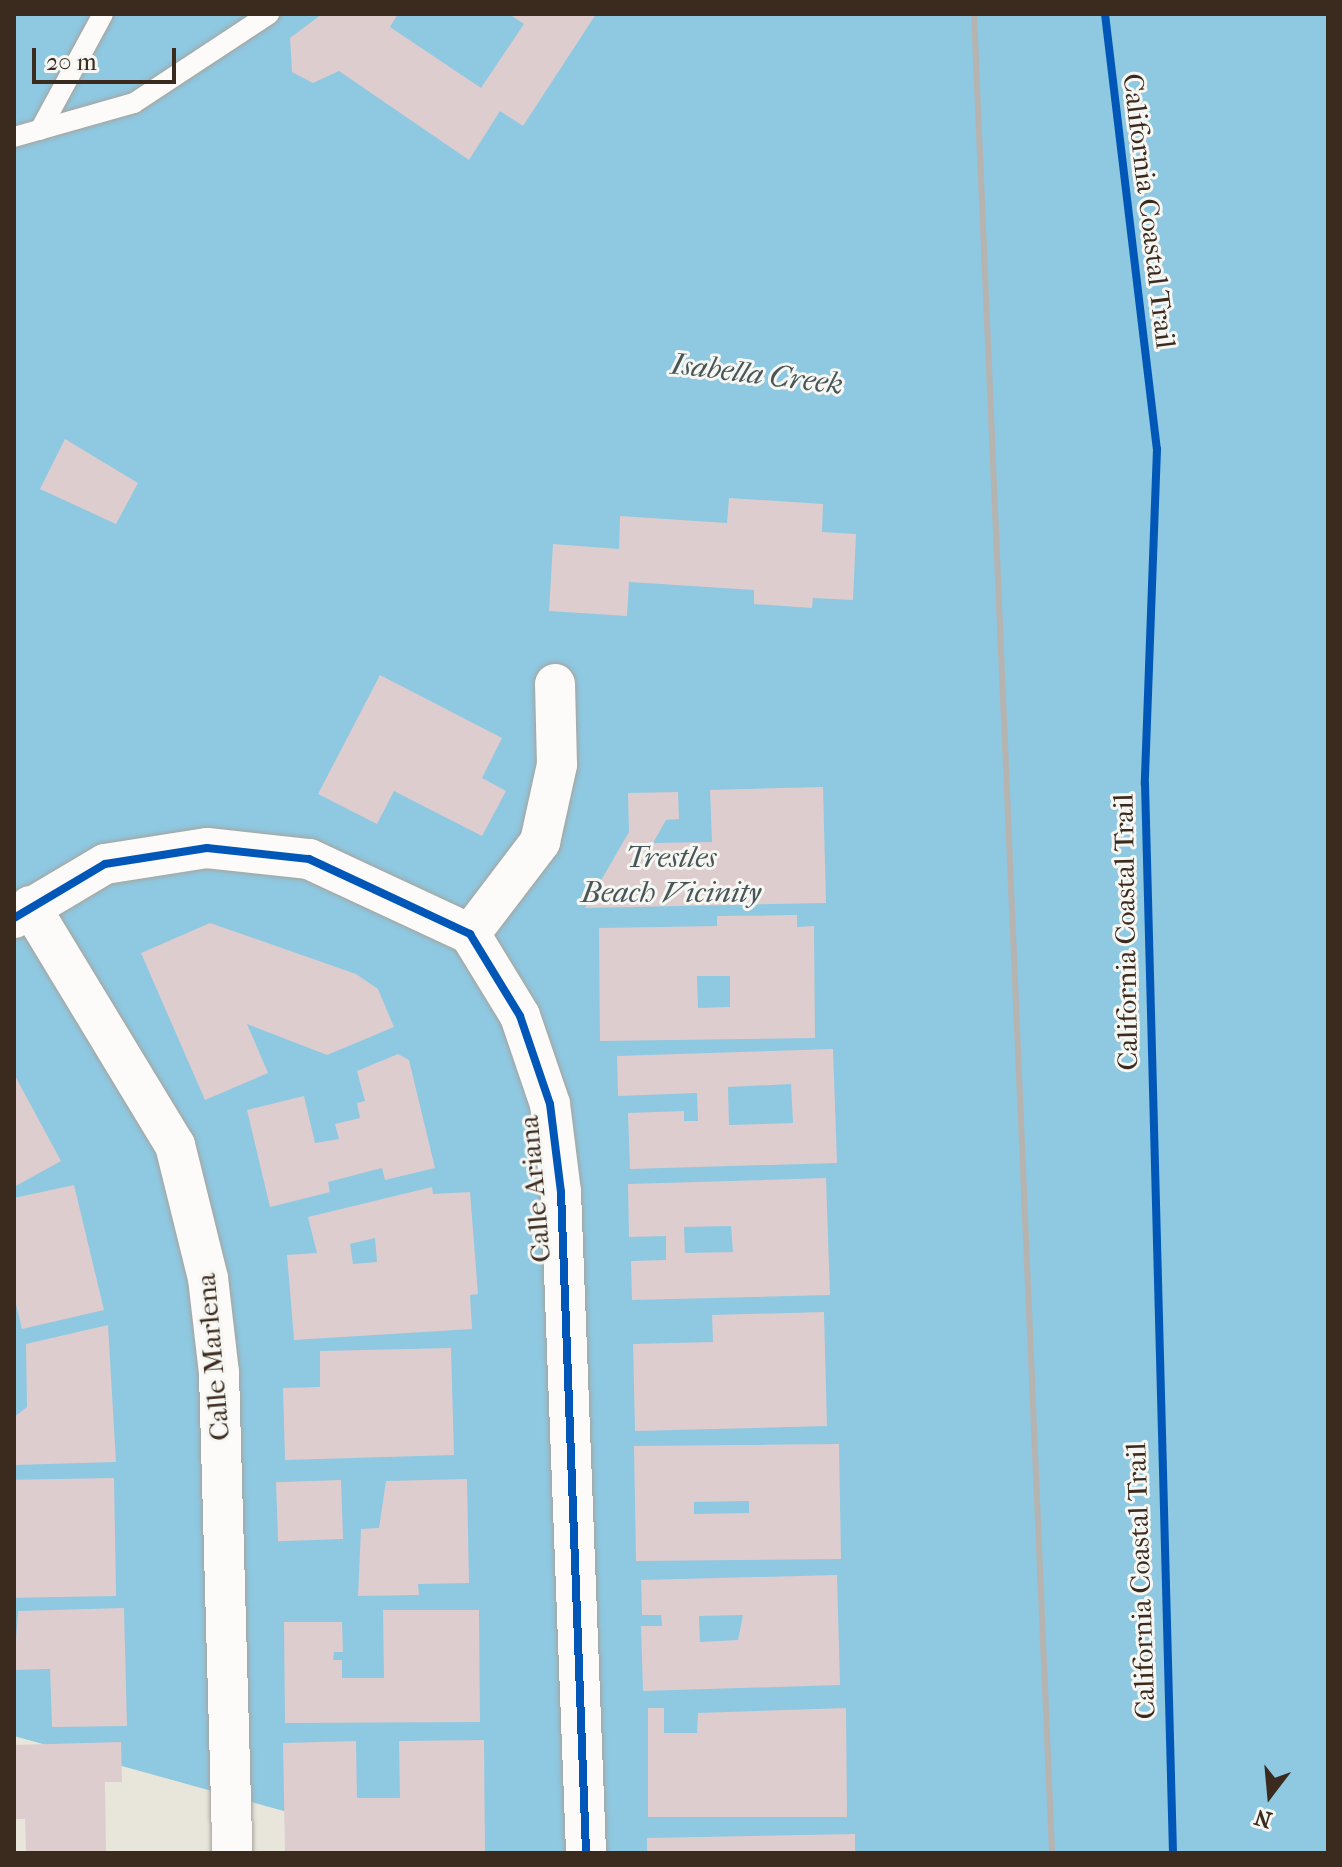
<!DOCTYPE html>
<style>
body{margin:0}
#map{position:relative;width:1342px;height:1867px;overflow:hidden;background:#e8e6db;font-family:"IM FELL French Canon",serif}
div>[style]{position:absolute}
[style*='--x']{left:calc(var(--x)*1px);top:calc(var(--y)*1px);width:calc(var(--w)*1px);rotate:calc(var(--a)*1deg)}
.water>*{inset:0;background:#8ec8e1}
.building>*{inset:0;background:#ddcdcf;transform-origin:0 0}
.path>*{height:5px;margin-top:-2.5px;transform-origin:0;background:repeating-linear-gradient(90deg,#cbcac7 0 6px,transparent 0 12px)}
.roads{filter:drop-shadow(0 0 2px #a7a39b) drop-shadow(0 0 2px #a7a39b)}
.lane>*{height:20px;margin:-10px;padding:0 10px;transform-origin:10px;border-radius:10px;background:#fcfbfa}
.street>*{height:40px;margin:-20px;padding:0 20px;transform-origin:20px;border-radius:20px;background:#fcfbfa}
.rail>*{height:6px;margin:-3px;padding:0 3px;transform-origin:3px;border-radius:3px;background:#b6b4b0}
.cycleway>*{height:8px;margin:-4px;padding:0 4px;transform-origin:4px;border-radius:4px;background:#0057b8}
span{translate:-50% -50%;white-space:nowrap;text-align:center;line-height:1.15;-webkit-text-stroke:6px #f6f6f2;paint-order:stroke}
.street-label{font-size:28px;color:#3b2a1e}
.water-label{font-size:30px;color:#485659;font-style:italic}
.frame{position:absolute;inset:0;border:16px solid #3b2a1e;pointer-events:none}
.north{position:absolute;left:1230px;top:1755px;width:80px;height:80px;-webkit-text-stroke:6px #f6f6f2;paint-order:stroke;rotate:196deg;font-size:22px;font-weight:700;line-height:32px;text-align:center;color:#3b2a1e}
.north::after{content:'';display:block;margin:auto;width:28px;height:36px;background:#3b2a1e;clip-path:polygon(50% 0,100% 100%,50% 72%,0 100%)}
.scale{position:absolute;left:32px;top:48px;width:144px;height:36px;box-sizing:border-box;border:4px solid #3b2a1e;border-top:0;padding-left:10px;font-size:24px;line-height:28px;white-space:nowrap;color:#3b2a1e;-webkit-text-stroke:6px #f6f6f2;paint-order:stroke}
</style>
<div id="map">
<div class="water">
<div style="clip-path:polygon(14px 14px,1328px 14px,1328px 1853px,435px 1853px,14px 1736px)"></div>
</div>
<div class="building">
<div style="clip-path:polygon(322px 14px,398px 14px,390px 27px,481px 88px,524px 24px,509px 14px,596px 14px,523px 126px,500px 111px,469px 160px,339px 71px,313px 83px,292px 72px,290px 38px)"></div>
<div style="clip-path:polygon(65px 439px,138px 483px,116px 524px,40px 489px)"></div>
<div style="clip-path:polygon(729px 498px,823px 504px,822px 532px,856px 534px,853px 600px,813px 598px,812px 608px,754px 604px,754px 590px,629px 582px,627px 616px,549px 611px,553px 544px,619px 549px,620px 516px,727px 523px)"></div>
<div style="clip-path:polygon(380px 675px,502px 738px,482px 778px,506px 791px,482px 836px,394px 791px,377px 824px,318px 794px)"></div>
<div style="clip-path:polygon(823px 787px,826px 903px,585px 908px,629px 832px,628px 793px,678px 792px,679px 819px,666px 820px,653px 843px,712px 842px,710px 790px)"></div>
<div style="clip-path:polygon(evenodd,797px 915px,797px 927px,814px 926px,815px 1038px,600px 1041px,599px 928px,717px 926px,717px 916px,797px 915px,697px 976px,730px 976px,730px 1007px,698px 1008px,697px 976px)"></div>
<div style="clip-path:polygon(210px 923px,356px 974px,378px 989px,394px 1027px,327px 1055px,247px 1024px,268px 1073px,205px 1100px,141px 953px)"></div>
<div style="clip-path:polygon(evenodd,833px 1049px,837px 1163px,630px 1169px,628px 1113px,684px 1111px,684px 1121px,698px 1121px,697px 1093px,618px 1096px,617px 1056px,833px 1049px,791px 1084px,793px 1123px,729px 1125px,728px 1087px,791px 1084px)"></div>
<div style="clip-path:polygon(398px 1054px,409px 1060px,435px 1168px,385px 1180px,382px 1168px,328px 1182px,330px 1192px,270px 1207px,247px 1110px,304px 1096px,315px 1143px,339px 1139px,335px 1124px,360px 1118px,357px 1103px,365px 1101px,357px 1071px)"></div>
<div style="clip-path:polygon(14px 1074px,61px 1161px,14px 1187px)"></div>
<div style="clip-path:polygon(evenodd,826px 1178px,830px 1295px,632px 1300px,631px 1261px,666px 1260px,666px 1236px,629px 1237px,628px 1184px,826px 1178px,731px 1226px,733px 1252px,685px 1253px,684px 1227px,731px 1226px)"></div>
<div style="clip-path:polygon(74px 1185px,104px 1310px,22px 1329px,14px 1296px,14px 1198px)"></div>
<div style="clip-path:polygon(evenodd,432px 1187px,433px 1194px,470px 1192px,478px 1294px,470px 1295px,472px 1329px,294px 1340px,287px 1255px,317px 1253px,308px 1217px,432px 1187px,375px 1238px,377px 1262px,353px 1264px,350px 1244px,375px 1238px)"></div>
<div style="clip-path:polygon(824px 1312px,827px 1426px,635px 1431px,633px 1344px,713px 1342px,712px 1315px)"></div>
<div style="clip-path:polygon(108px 1325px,116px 1462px,14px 1465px,14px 1417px,27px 1407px,26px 1344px)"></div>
<div style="clip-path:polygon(451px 1348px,454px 1455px,285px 1460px,283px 1388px,320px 1387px,320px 1351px)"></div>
<div style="clip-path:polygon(evenodd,839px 1444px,841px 1559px,636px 1561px,634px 1446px,839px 1444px,749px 1501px,749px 1513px,694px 1514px,694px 1502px,749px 1501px)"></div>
<div style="left:114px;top:1478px;width:118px;height:100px;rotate:89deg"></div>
<div style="clip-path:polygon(467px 1479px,469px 1583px,418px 1584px,419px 1595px,358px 1596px,361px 1529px,379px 1528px,386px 1481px)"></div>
<div style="left:341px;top:1480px;width:59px;height:65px;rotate:88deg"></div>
<div style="clip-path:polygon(evenodd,837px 1575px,840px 1685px,643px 1691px,641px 1626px,662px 1626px,661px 1615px,642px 1615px,641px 1580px,837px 1575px,743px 1615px,738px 1640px,700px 1642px,699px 1616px,743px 1615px)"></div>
<div style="clip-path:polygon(124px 1608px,127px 1726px,52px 1727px,50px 1669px,14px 1670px,18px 1611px)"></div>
<div style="clip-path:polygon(383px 1610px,479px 1610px,480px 1722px,285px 1723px,284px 1622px,342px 1622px,343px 1652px,334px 1652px,333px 1660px,342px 1660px,342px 1678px,384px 1678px)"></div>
<div style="clip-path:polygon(648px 1708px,664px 1708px,664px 1733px,697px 1733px,698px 1713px,846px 1708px,847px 1817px,648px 1817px)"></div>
<div style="clip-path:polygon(484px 1740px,485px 1853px,285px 1853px,283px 1743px,356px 1741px,357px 1798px,400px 1798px,399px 1741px)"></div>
<div style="clip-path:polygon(121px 1742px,122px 1782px,105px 1782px,106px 1853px,26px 1853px,25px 1819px,14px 1819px,14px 1745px)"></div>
<div style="clip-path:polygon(855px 1834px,855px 1853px,647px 1853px,647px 1838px)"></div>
</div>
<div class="path">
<div style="--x:1105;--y:14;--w:438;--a:83.2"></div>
<div style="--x:1157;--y:449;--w:335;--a:92.1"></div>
<div style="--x:1145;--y:784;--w:1069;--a:88.5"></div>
</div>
<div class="roads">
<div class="lane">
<div style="--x:40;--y:130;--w:132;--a:-61.5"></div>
<div style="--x:14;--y:137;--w:125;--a:-15.8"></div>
<div style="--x:134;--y:103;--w:162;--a:-33.4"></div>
</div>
<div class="street">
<div style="--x:30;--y:906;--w:280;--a:58.8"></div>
<div style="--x:175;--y:1145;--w:137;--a:76.1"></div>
<div style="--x:208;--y:1278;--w:96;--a:83.4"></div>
<div style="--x:219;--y:1373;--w:480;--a:88.4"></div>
<div style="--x:14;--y:918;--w:106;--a:-30.7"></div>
<div style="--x:105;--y:864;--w:103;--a:-8.9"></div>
<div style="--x:207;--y:848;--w:103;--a:6.2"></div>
<div style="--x:309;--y:859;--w:178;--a:25"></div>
<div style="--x:470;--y:934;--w:96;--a:58.6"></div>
<div style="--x:520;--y:1016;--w:93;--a:71.2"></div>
<div style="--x:550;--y:1104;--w:89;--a:82.9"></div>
<div style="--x:561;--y:1192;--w:661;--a:87.83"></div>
<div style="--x:470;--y:934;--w:116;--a:-52.7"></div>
<div style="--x:540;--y:842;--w:79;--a:-77.6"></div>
<div style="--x:557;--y:765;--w:81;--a:-91.4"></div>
</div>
</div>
<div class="rail">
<div style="--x:974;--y:14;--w:1841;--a:87.57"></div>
</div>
<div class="cycleway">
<div style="--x:1105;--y:14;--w:438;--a:83.2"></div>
<div style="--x:1157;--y:449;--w:335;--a:92.1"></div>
<div style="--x:1145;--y:784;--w:1069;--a:88.5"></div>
<div style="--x:14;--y:918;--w:106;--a:-30.7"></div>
<div style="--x:105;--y:864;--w:103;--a:-8.9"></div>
<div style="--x:207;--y:848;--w:103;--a:6.2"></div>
<div style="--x:309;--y:859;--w:178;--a:25"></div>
<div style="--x:470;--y:934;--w:96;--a:58.6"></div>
<div style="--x:520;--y:1016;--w:93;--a:71.2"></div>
<div style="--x:550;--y:1104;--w:89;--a:82.9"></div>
<div style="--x:561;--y:1192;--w:661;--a:87.83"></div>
</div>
<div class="street-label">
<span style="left:1149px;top:211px;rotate:83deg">California Coastal Trail</span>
<span style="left:1126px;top:932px;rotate:-91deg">California Coastal Trail</span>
<span style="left:535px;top:1189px;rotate:-95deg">Calle Ariana</span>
<span style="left:213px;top:1357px;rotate:-95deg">Calle Marlena</span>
<span style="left:1141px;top:1581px;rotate:-92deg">California Coastal Trail</span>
</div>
<div class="water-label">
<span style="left:757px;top:375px;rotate:7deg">Isabella Creek</span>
<span style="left:671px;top:875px">Trestles<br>Beach Vicinity</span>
</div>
<div class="frame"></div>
<div class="north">N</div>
<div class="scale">20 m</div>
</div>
